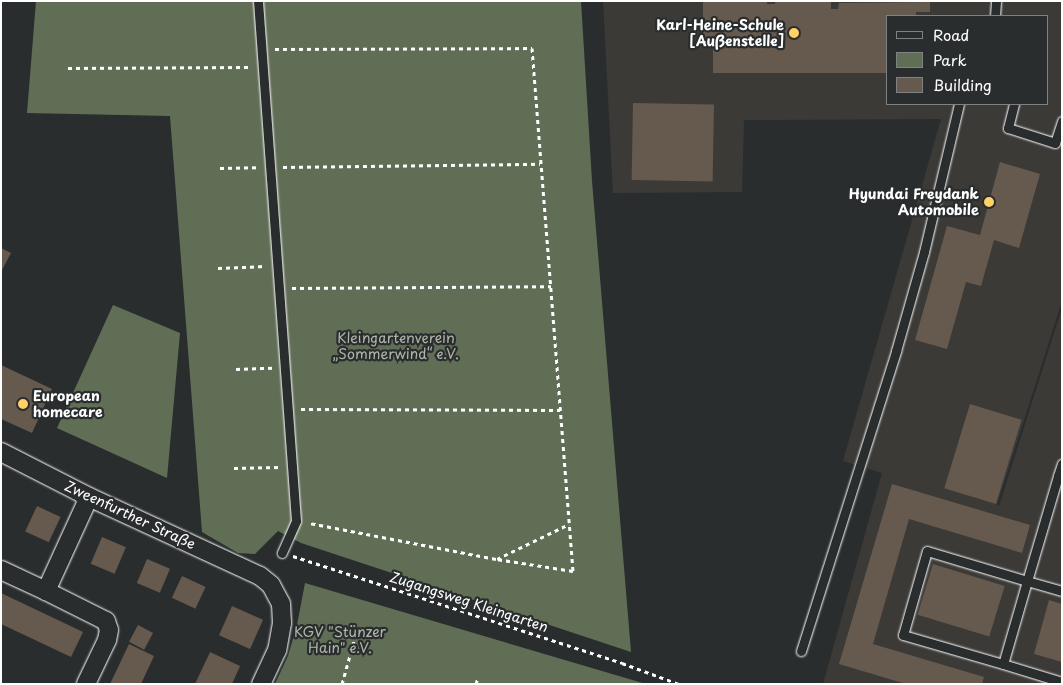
<!DOCTYPE html>
<meta charset="utf-8">
<style>
body{margin:0}
#map{position:relative;width:1063px;height:685px;overflow:hidden;background:#2a2d2e;font-family:"Playpen Sans",sans-serif}
div>[style]{position:absolute}
[style*='--x']{left:calc(var(--x)*1px);top:calc(var(--y)*1px);width:calc(var(--w)*1px);rotate:calc(var(--a)*1deg)}
.built>*{inset:0;background:#3c3a37}
.green>*{inset:0;background:#616e56}
.building>*{inset:0;background:#66594d;transform-origin:0 0}
.path>*{height:3px;margin-top:-1.5px;transform-origin:0;background:repeating-linear-gradient(90deg,#fff 0 4px,transparent 0 8px)}
.roads{filter:drop-shadow(0 0 1px #fff) drop-shadow(0 0 1px #fff)}
.lane>*{height:9px;margin:-4.5px;padding:0 4.5px;transform-origin:4.5px;border-radius:4.5px;background:#2a2d2e}
.street>*{height:18px;margin:-9px;padding:0 9px;transform-origin:9px;border-radius:9px;background:#2a2d2e}
.dots>*{width:14px;height:14px;translate:-50% -50%;box-sizing:border-box;border:2px solid #2a2d2e;border-radius:50%}
span{translate:-50% -50%;white-space:nowrap;text-align:center;line-height:1.15;-webkit-text-stroke:4.5px #2a2d2e;paint-order:stroke}
.poi-label{font-size:14px;color:#fff;font-weight:700}
.right{translate:-100% -50%;text-align:right}
.left{translate:0 -50%;text-align:left}
.park-label{font-size:14px;color:#b0b6aa}
.street-label{font-size:14px;color:#fff}
.frame{position:absolute;inset:0;border:2px solid #fff;pointer-events:none}
.legend{position:absolute;left:886px;top:15px;width:162px;height:90px;box-sizing:border-box;background:#2a2d2e;border:1px solid #7f8182;margin:0;padding:6px 9px;list-style:none;font-size:15px;color:#fff}
.legend li{display:flex;align-items:center;gap:10px;height:25px}
.legend b{width:25px;border:1px solid #7f8182}
</style>
<div id="map">
<div class="built">
<div style="clip-path:polygon(evenodd,603px 1px,1062px 1px,1062px 301px,997px 505px,999px 506px,1062px 308px,1062px 684px,823px 684px,882px 473px,843px 461px,941px 119px,744px 120px,742px 192px,613px 193px,603px 1px,887px 16px,1047px 16px,1047px 104px,887px 104px,887px 16px)"></div>
</div>
<div class="green">
<div style="clip-path:polygon(36px 1px,581px 1px,592px 181px,631px 652px,301px 543px,278px 531px,255px 554px,238px 553px,202px 532px,170px 116px,27px 113px)"></div>
<div style="clip-path:polygon(113px 305px,180px 333px,167px 478px,57px 428px)"></div>
<div style="clip-path:polygon(305px 583px,646px 684px,275px 684px,288px 656px,297px 625px)"></div>
</div>
<div class="building">
<div style="clip-path:polygon(703px 1px,767px 1px,767px 4px,775px 4px,775px 1px,831px 1px,831px 9px,838px 9px,839px 3px,930px 2px,930px 12px,916px 12px,916px 16px,887px 16px,887px 73px,713px 73px,713px 47px,703px 47px)"></div>
<div style="left:633px;top:103px;width:81px;height:77px;rotate:1deg"></div>
<div style="clip-path:polygon(1000px 162px,1040px 174px,1019px 248px,994px 240px,981px 286px,966px 282px,947px 349px,915px 340px,947px 226px,980px 235px)"></div>
<div style="clip-path:polygon(1px 248px,11px 253px,1px 272px)"></div>
<div style="clip-path:polygon(1px 365px,52px 389px,32px 433px,1px 419px)"></div>
<div style="left:970px;top:404px;width:54px;height:88px;rotate:17deg"></div>
<div style="clip-path:polygon(892px 484px,1030px 525px,1022px 553px,909px 519px,873px 644px,984px 677px,982px 684px,906px 684px,839px 664px)"></div>
<div style="left:37px;top:506px;width:26px;height:28px;rotate:25deg"></div>
<div style="left:102px;top:537px;width:26px;height:29px;rotate:23deg"></div>
<div style="left:147px;top:559px;width:25px;height:26px;rotate:23deg"></div>
<div style="left:933px;top:564px;width:75px;height:53px;rotate:17deg"></div>
<div style="left:182px;top:576px;width:26px;height:24px;rotate:25deg"></div>
<div style="clip-path:polygon(1px 593px,83px 632px,71px 657px,1px 624px)"></div>
<div style="clip-path:polygon(1049px 600px,1062px 604px,1062px 662px,1034px 654px)"></div>
<div style="left:232px;top:606px;width:34px;height:32px;rotate:24deg"></div>
<div style="left:138px;top:625px;width:17px;height:19px;rotate:28deg"></div>
<div style="clip-path:polygon(129px 644px,154px 656px,141px 684px,110px 684px)"></div>
<div style="clip-path:polygon(210px 652px,240px 666px,232px 684px,195px 684px)"></div>
</div>
<div class="path">
<div style="--x:275;--y:49;--w:257;--a:-0.2"></div>
<div style="--x:532;--y:48;--w:525;--a:85.52"></div>
<div style="--x:573;--y:571;--w:78;--a:-171.1"></div>
<div style="--x:496;--y:559;--w:190;--a:-169.1"></div>
<div style="--x:68;--y:68;--w:182;--a:-0.3"></div>
<div style="--x:283;--y:167;--w:257;--a:-0.7"></div>
<div style="--x:220;--y:168;--w:39;--a:-1"></div>
<div style="--x:218;--y:268;--w:48;--a:-2.4"></div>
<div style="--x:292;--y:288;--w:259;--a:-0.4"></div>
<div style="--x:236;--y:369;--w:38;--a:-2"></div>
<div style="--x:301;--y:409;--w:259;--a:0.2"></div>
<div style="--x:234;--y:468;--w:47;--a:-1.2"></div>
<div style="--x:293;--y:556;--w:346;--a:18"></div>
<div style="--x:622;--y:663;--w:61;--a:20.2"></div>
<div style="--x:497;--y:559;--w:80;--a:-25.9"></div>
<div style="--x:342;--y:684;--w:45;--a:-74.4"></div>
<div style="--x:476;--y:684;--w:7;--a:-74"></div>
</div>
<div class="roads">
<div class="lane">
<div style="--x:258;--y:1;--w:521;--a:85.82"></div>
<div style="--x:296;--y:521;--w:35;--a:114"></div>
<div style="--x:995;--y:16;--w:15;--a:-86"></div>
<div style="--x:1014;--y:104;--w:25;--a:104"></div>
<div style="--x:1008;--y:128;--w:49;--a:17.7"></div>
<div style="--x:1055;--y:143;--w:23;--a:-72"></div>
<div style="--x:1058;--y:476;--w:109;--a:106.4"></div>
<div style="--x:1027;--y:581;--w:86;--a:106.1"></div>
<div style="--x:1003;--y:664;--w:104;--a:-163.8"></div>
<div style="--x:903;--y:635;--w:87;--a:-74.1"></div>
<div style="--x:927;--y:551;--w:104;--a:16.7"></div>
<div style="--x:1027;--y:581;--w:36;--a:16"></div>
<div style="--x:1062;--y:478;--w:4;--a:-153"></div>
<div style="--x:1058;--y:476;--w:13;--a:-72"></div>
<div style="--x:801;--y:651;--w:315;--a:-72.4"></div>
<div style="--x:896;--y:351;--w:103;--a:-74.2"></div>
<div style="--x:924;--y:252;--w:152;--a:-76.7"></div>
<div style="--x:1003;--y:664;--w:62;--a:17"></div>
</div>
<div class="street">
<div style="--x:1;--y:452;--w:99;--a:27.1"></div>
<div style="--x:89;--y:497;--w:188;--a:24.8"></div>
<div style="--x:260;--y:576;--w:14;--a:39"></div>
<div style="--x:271;--y:585;--w:21;--a:62"></div>
<div style="--x:281;--y:604;--w:19;--a:87"></div>
<div style="--x:282;--y:623;--w:27;--a:100"></div>
<div style="--x:277;--y:650;--w:38;--a:115"></div>
<div style="--x:1;--y:570;--w:50;--a:25"></div>
<div style="--x:46;--y:591;--w:103;--a:-65.4"></div>
<div style="--x:46;--y:591;--w:67;--a:26.6"></div>
<div style="--x:106;--y:621;--w:9;--a:72"></div>
<div style="--x:109;--y:630;--w:10;--a:101"></div>
<div style="--x:107;--y:640;--w:49;--a:115.5"></div>
</div>
</div>
<div class="dots">
<div style="left:794px;top:33px;background:#ffd166"></div>
<div style="left:989px;top:202px;background:#ffd166"></div>
<div style="left:23px;top:404px;background:#ffd166"></div>
</div>
<div class="poi-label">
<span class="right" style="left:784px;top:33px">Karl-Heine-Schule<br>[Außenstelle]</span>
<span class="right" style="left:979px;top:202px">Hyundai Freydank<br>Automobile</span>
<span class="left" style="left:33px;top:404px">European<br>homecare</span>
</div>
<div class="park-label">
<span style="left:396px;top:346px">Kleingartenverein<br>„Sommerwind“ e.V.</span>
<span style="left:340px;top:640px">KGV "Stünzer<br>Hain" e.V.</span>
</div>
<div class="street-label">
<span style="left:130px;top:515px;rotate:25deg">Zweenfurther Straße</span>
<span style="left:469px;top:602px;rotate:18deg">Zugangsweg Kleingarten</span>
</div>
<div class="frame"></div>
<ul class="legend">
<li><b style="height:6px;background:#2a2d2e"></b>Road</li>
<li><b style="height:14px;background:#616e56"></b>Park</li>
<li><b style="height:14px;background:#66594d"></b>Building</li>
</ul>
</div>
